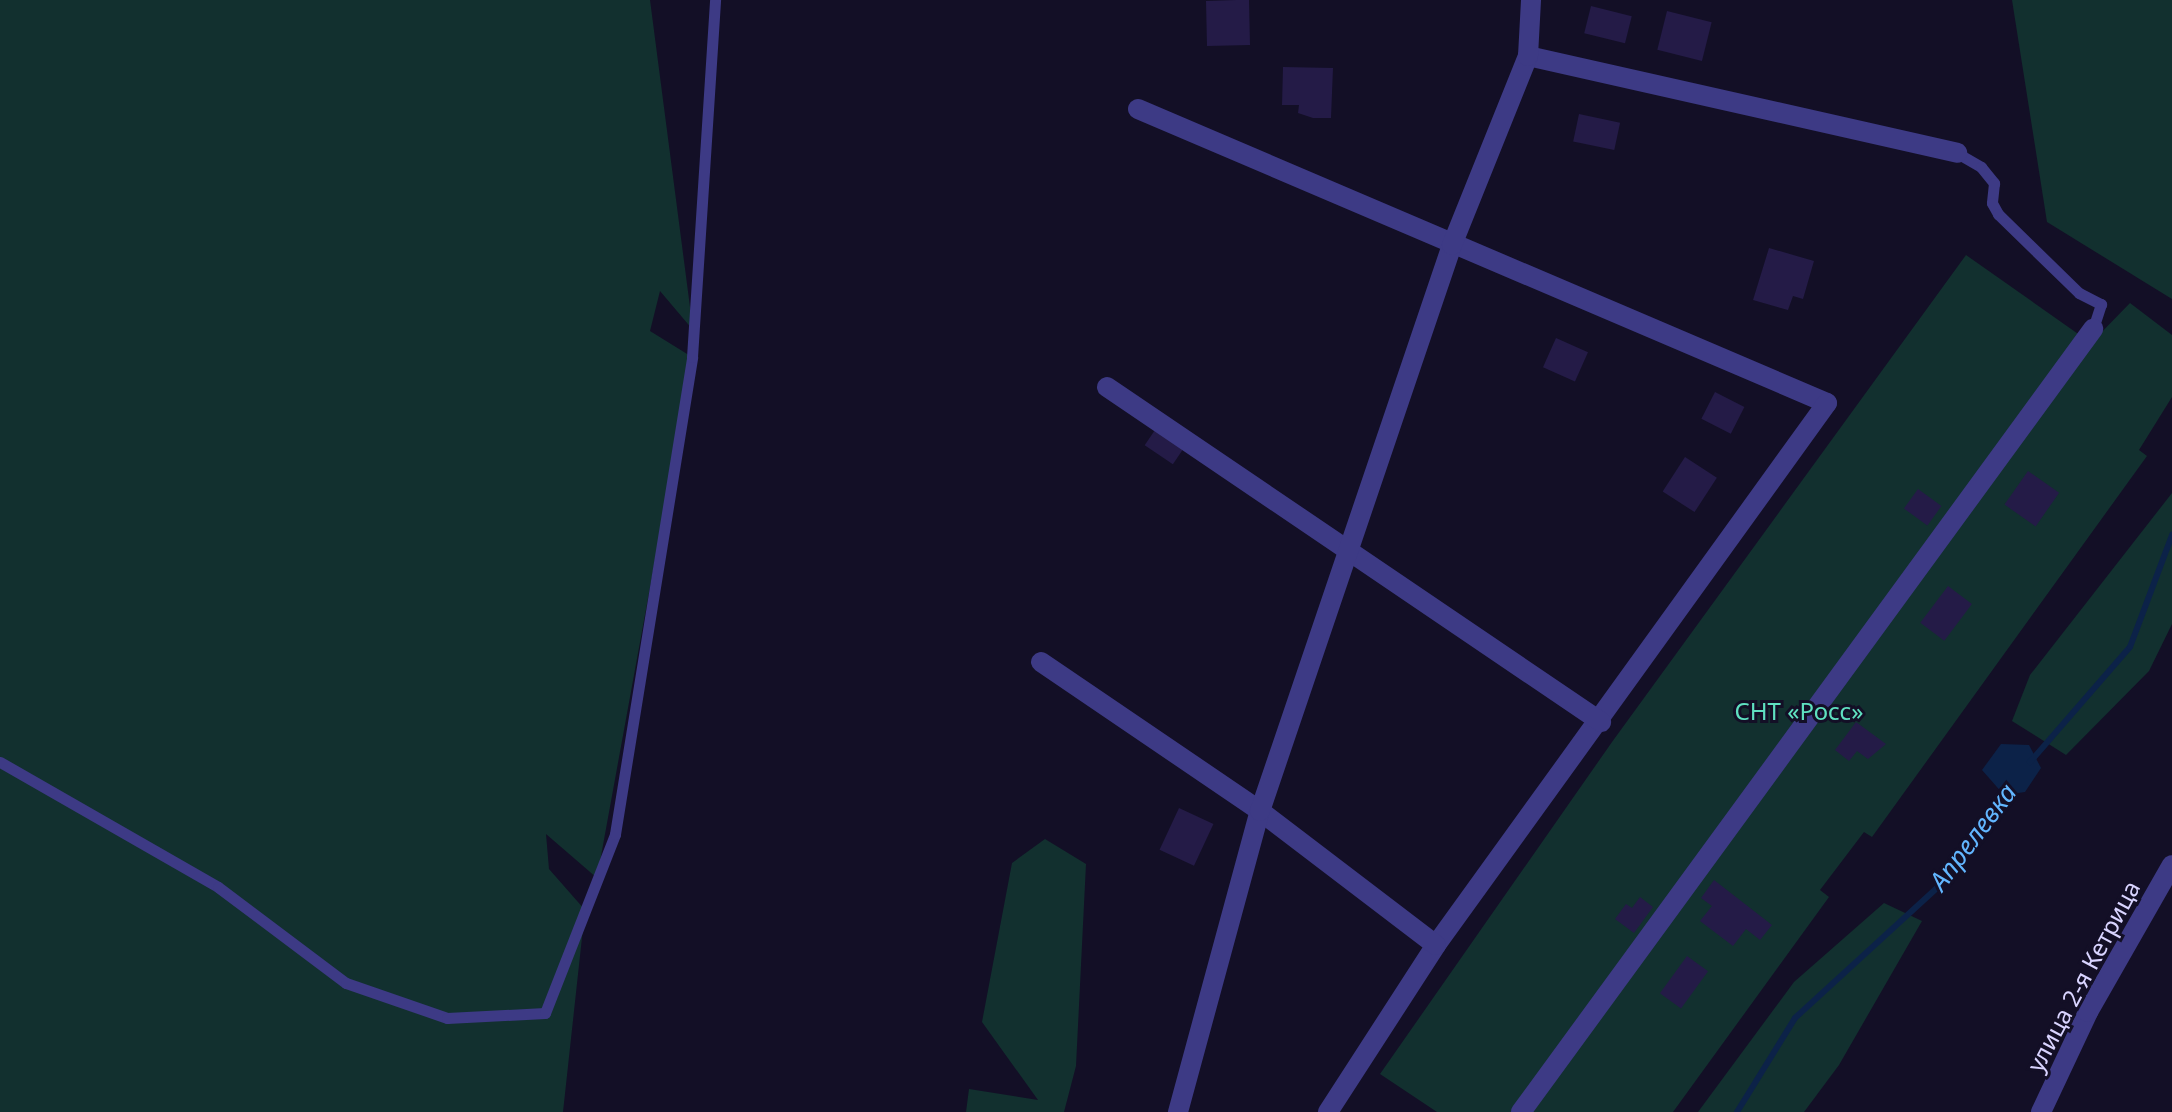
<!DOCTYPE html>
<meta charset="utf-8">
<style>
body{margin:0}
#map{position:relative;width:2172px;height:1112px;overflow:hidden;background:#130f26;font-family:"Noto Sans",sans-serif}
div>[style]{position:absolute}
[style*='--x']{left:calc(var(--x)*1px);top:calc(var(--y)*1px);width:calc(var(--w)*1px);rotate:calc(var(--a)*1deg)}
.green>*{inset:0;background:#12302f}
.water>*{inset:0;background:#0c2248}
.stream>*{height:6px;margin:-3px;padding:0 3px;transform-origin:3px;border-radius:3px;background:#0c2248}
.building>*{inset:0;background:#241b47;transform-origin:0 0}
.lane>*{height:11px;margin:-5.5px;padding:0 5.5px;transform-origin:5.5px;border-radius:5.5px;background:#3d3a85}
.street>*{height:20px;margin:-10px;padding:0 10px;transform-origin:10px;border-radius:10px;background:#3d3a85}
span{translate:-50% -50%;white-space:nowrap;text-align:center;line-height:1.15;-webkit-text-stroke:6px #130f26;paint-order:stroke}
.park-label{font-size:24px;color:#5fe0c0}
.street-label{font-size:24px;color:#d9d4ff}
.water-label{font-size:26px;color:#62b6ff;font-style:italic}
</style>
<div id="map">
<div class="green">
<div style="clip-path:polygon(0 0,650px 0,693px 330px,660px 291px,650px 331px,692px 357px,597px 878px,546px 834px,549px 869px,585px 910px,563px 1112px,0 1112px)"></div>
<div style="clip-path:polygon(2012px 0,2172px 0,2172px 299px,2047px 222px)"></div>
<div style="clip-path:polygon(1966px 255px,2091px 343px,2130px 303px,2172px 335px,2172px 397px,2139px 450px,2147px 456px,1872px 837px,1864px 832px,1820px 890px,1829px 897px,1673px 1112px,1437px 1112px,1380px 1074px,1612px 742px)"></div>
<div style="clip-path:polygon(2172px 493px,2172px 624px,2149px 671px,2066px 755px,2012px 721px,2030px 675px)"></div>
<div style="clip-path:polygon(1045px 839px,1086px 864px,1076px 1066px,1064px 1112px,966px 1112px,969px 1089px,1038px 1100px,982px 1022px,1012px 863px)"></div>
<div style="clip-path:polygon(1884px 903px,1922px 921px,1839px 1065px,1804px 1112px,1698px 1112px,1794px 982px)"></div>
</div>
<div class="water">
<div style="clip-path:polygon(2001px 744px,2029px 745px,2041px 768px,2025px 792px,2004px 795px,1982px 770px)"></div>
</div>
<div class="stream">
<div style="--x:2030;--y:762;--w:152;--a:-49"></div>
<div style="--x:2130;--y:647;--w:120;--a:-69.4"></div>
<div style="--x:1737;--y:1112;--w:110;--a:-58.3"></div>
<div style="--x:1795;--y:1018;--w:191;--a:-42.5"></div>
<div style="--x:1936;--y:889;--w:123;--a:-54.2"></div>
</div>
<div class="building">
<div style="clip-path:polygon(1236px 0,1249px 0,1250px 45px,1207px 46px,1206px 1px)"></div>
<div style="left:1591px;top:6px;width:42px;height:28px;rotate:14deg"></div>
<div style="left:1667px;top:11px;width:46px;height:40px;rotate:14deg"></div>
<div style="clip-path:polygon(1283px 67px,1333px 68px,1331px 118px,1313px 118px,1298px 113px,1299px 105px,1282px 105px)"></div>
<div style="left:1579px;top:114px;width:42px;height:28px;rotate:12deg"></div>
<div style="clip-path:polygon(1769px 248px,1814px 261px,1803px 299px,1793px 296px,1788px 310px,1753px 300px)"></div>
<div style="left:1556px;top:338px;width:35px;height:32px;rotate:24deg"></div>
<div style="left:1715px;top:392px;width:33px;height:30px;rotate:27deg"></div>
<div style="left:1157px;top:427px;width:34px;height:22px;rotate:34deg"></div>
<div style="left:1685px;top:457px;width:38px;height:41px;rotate:33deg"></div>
<div style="left:2028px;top:471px;width:38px;height:41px;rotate:35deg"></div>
<div style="left:1918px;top:489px;width:29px;height:24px;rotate:36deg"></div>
<div style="left:1948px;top:586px;width:30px;height:46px;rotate:37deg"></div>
<div style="clip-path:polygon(1856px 722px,1886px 744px,1868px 759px,1857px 751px,1849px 761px,1835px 750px)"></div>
<div style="left:1179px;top:808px;width:38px;height:46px;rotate:25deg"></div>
<div style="clip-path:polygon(1714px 880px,1772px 925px,1760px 940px,1746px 929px,1733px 946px,1700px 921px,1712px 906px,1701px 898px)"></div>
<div style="clip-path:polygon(1640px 897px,1653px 907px,1634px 933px,1615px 919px,1626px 904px,1632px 908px)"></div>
<div style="left:1687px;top:956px;width:26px;height:46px;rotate:36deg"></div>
</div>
<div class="lane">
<div style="--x:1957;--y:153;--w:28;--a:30"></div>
<div style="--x:1981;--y:167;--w:21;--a:51"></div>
<div style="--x:1994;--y:183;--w:20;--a:96"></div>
<div style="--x:1992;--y:203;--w:13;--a:61"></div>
<div style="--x:1998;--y:214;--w:113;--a:44.3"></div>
<div style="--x:2079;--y:293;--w:25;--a:27"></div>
<div style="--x:2101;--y:304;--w:26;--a:108"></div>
<div style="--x:0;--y:762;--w:251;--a:29.8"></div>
<div style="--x:218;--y:887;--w:160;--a:36.9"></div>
<div style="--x:346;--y:983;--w:107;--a:19.1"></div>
<div style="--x:447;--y:1018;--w:98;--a:-2.9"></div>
<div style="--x:545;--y:1013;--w:192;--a:-68.6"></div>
<div style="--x:615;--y:834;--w:483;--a:-80.8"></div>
<div style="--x:692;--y:357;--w:358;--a:-86.3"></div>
</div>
<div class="street">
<div style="--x:1528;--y:56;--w:440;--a:12.7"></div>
<div style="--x:1138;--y:109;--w:749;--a:23.11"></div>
<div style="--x:1827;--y:403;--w:668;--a:125.81"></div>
<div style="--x:1436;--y:945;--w:199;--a:122.9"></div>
<div style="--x:1107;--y:387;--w:597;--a:34.14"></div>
<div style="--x:1041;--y:662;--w:265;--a:34.2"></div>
<div style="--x:1260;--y:811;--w:221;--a:37.3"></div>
<div style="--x:1178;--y:1112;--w:312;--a:-74.8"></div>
<div style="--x:1260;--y:811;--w:598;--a:-71.26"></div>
<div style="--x:1452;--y:245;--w:204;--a:-68.1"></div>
<div style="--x:1528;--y:56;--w:56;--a:-86.9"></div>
<div style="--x:1521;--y:1112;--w:970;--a:-53.85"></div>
<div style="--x:2041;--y:1112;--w:110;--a:-64.8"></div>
<div style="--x:2088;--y:1012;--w:169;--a:-60.3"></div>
</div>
<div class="park-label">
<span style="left:1799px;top:711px">СНТ «Росс»</span>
</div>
<div class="street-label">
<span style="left:2083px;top:976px;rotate:-62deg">улица 2-я Кетрица</span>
</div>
<div class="water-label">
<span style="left:1973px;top:837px;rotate:-53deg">Апрелевка</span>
</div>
</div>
